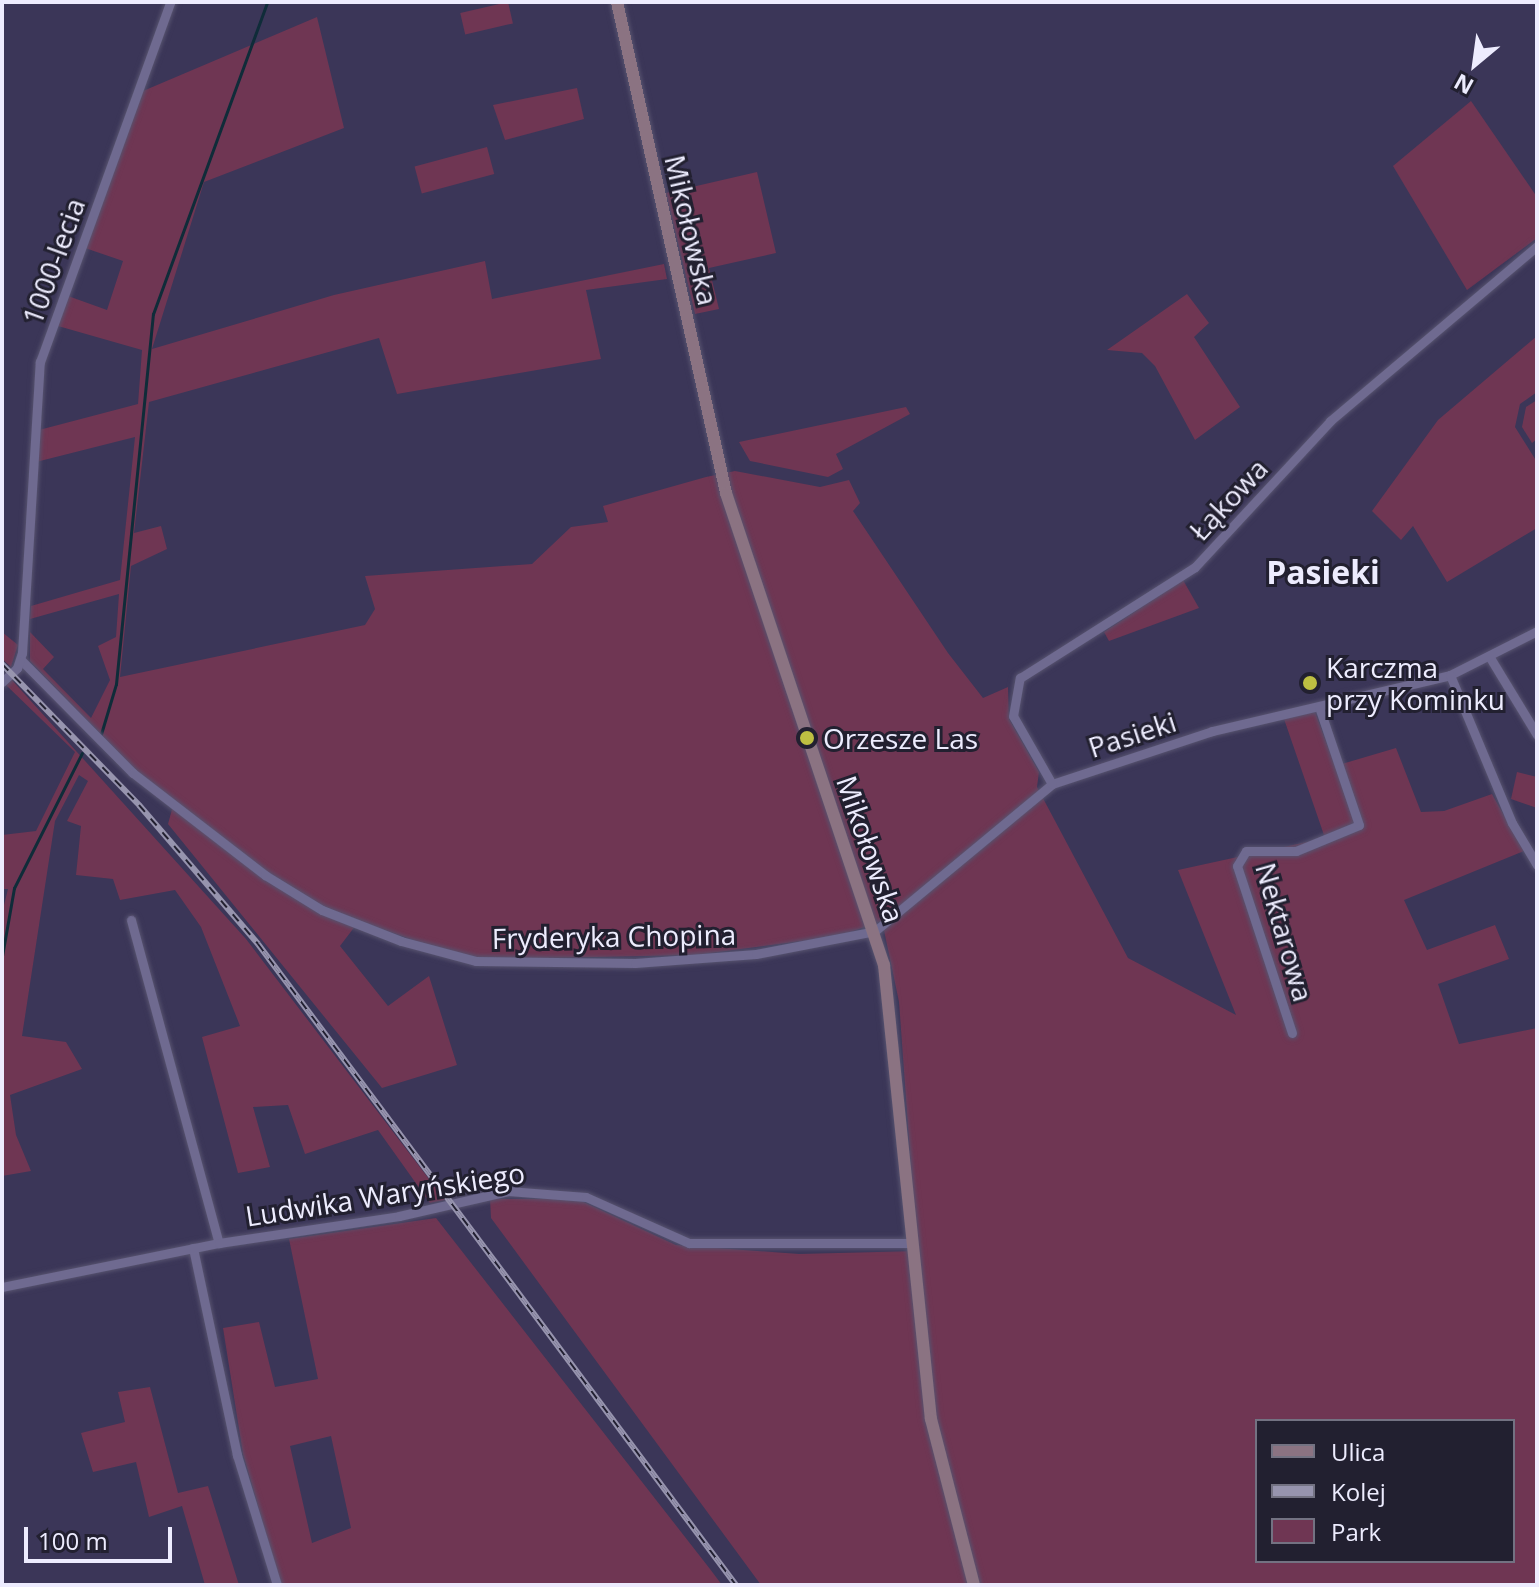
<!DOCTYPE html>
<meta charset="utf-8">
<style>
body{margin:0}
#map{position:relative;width:1539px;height:1587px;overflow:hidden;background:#3b3658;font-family:"Open Sans",sans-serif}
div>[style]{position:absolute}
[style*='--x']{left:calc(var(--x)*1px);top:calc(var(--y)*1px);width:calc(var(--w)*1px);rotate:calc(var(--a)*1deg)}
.green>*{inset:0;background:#6f3653;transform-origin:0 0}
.stream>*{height:3px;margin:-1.5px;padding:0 1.5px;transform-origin:1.5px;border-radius:1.5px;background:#0f2c39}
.roads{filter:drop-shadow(0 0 2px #57536f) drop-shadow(0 0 2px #57536f)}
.street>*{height:9px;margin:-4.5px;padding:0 4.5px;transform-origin:4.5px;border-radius:4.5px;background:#6f6a90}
.secondary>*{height:12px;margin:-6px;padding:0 6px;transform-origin:6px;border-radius:6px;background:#8b7382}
.rail>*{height:6px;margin-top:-3px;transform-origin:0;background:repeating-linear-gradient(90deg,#222030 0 9px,#9794ae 0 18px);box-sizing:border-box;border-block:2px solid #9794ae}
.dots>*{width:22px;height:22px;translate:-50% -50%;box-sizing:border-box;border:4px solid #222030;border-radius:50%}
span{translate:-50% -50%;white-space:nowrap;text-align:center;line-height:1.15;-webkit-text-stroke:6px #222030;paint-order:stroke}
.street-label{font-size:28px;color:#edecfe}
.poi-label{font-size:28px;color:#edecfe}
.left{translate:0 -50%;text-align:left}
.quarter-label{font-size:32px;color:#edecfe;font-weight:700}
.frame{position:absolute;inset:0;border:4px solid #edecfe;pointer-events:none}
.legend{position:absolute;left:1255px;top:1419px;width:260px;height:144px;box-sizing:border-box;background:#222030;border:2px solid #737282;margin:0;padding:10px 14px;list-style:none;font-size:24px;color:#edecfe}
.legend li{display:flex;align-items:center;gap:16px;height:40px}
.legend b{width:40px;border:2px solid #737282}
.north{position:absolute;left:1435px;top:24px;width:80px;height:80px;-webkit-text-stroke:6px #222030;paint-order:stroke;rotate:209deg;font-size:22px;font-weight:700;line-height:32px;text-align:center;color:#edecfe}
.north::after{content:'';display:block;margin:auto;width:28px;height:36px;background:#edecfe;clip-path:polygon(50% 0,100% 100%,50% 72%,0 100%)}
.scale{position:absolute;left:24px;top:1527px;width:148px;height:36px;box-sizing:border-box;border:4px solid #edecfe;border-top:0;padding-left:10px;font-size:24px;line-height:28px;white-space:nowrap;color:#edecfe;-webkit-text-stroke:6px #222030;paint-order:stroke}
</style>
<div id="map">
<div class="green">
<div style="left:508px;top:2px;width:22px;height:49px;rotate:77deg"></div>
<div style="clip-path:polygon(evenodd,317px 17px,344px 128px,204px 182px,152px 349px,334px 295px,485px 261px,492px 299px,664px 264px,667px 279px,586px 290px,601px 359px,397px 394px,379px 338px,149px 402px,134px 533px,161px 526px,167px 549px,131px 566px,120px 677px,365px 625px,375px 609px,365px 576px,532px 564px,571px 527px,608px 522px,603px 506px,706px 477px,735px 471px,820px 487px,849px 480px,860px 503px,853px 511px,948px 653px,983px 698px,1008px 687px,1009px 719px,1039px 772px,1037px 787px,1128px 958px,1236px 1015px,1178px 870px,1325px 838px,1284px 719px,1315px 712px,1335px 766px,1396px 748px,1421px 812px,1444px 811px,1492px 794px,1524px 851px,1404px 900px,1427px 950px,1495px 925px,1509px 959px,1438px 984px,1459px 1044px,1537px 1028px,1537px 1585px,761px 1585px,491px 1218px,490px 1199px,577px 1199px,676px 1245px,799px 1254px,917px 1251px,899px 1002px,882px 921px,839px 936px,695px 955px,496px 959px,456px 955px,359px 921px,340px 946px,388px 1006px,429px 976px,457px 1065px,382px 1088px,168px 824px,174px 802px,136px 770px,30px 661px,30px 632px,54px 657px,43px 669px,91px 718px,110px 680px,98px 646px,116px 637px,119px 594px,30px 619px,31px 606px,120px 580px,135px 437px,36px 462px,39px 430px,138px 404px,142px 350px,58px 326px,68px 296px,107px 310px,123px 261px,85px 248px,143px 91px,317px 17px,1257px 1421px,1513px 1421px,1513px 1561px,1257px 1561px,1257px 1421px)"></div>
<div style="clip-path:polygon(577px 88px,584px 119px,505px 140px,493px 105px)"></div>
<div style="clip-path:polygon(1471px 101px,1537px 197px,1537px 238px,1467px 290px,1393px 166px)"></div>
<div style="left:487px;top:147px;width:28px;height:75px;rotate:75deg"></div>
<div style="clip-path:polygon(757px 172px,776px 253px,709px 268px,719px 309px,695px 314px,666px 193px)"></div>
<div style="clip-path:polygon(1187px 294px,1209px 323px,1194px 337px,1240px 407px,1195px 440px,1155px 366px,1142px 353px,1107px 350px)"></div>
<div style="clip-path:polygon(1537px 336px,1537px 392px,1520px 404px,1515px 427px,1537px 462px,1537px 528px,1447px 582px,1413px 526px,1401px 540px,1372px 511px,1438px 420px)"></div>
<div style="clip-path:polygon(1537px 400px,1537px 439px,1532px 443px,1522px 427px,1526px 407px)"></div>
<div style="clip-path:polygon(906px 407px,910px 414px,836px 454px,843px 469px,828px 477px,750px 461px,739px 442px)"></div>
<div style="clip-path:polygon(1183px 580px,1199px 608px,1109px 641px,1104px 632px)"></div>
<div style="clip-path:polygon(2px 632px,18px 645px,11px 667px,2px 659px)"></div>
<div style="clip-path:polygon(11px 679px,246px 939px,445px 1200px,430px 1203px,378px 1130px,305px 1154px,288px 1105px,253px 1107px,270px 1167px,238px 1173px,202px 1037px,240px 1026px,201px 927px,175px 890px,120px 900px,113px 879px,76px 875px,81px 826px,67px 821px,88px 781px,79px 775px,55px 821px,22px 1036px,66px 1042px,82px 1069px,10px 1095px,16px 1135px,31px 1171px,2px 1176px,2px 913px,8px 889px,2px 889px,2px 835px,36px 831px,75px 752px,6px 685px)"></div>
<div style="clip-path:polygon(1517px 772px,1537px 777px,1537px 808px,1511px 799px)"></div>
<div style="clip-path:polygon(evenodd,436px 1218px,710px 1569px,722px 1585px,281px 1585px,243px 1454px,223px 1328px,259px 1322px,275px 1387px,318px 1379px,289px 1239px,436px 1218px,331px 1436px,351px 1528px,312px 1543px,290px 1446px,331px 1436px)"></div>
<div style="clip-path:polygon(150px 1387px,178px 1493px,208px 1486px,239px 1585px,205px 1585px,182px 1506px,149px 1517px,136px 1462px,93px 1472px,81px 1433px,125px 1422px,118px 1392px)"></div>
</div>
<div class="stream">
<div style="--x:101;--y:734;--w:52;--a:-73.3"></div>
<div style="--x:116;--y:684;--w:372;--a:-84.3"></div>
<div style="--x:153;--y:314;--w:332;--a:-69.9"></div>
<div style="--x:2;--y:956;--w:69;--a:-80"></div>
<div style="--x:14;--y:888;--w:151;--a:-63.3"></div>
</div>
<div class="roads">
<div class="street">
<div style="--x:1489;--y:656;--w:92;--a:58.7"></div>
<div style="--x:21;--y:660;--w:159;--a:45.3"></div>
<div style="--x:133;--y:773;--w:167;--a:37.7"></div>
<div style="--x:265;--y:875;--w:67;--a:31.6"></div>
<div style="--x:322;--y:910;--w:85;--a:21.4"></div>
<div style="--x:401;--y:941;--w:78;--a:14.9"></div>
<div style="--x:476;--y:961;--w:159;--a:0.7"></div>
<div style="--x:635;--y:963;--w:121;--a:-4.3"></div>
<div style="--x:756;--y:954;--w:121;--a:-10.9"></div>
<div style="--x:875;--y:931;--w:230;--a:-39.7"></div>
<div style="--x:1052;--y:784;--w:169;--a:-18.3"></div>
<div style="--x:1212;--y:731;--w:244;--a:-13.2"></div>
<div style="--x:1450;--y:675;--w:97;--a:-26.8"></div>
<div style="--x:1450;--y:675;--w:160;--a:67.3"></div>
<div style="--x:1512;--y:823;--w:49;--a:59.2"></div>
<div style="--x:2;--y:682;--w:21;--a:-43"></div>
<div style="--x:17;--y:668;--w:16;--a:-72"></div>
<div style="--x:22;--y:653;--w:292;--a:-86.5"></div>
<div style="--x:40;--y:362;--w:383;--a:-70.1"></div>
<div style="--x:1052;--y:784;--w:78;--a:-119.8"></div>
<div style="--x:1013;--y:716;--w:39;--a:-80"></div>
<div style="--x:1020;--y:678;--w:207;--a:-32.4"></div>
<div style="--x:1195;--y:567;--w:199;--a:-47.2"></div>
<div style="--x:1330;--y:421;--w:271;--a:-40.2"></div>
<div style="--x:131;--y:920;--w:335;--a:74.8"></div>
<div style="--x:1292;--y:1033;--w:176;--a:-108.2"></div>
<div style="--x:1237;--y:866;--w:17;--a:-59"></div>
<div style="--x:1246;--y:851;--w:50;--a:0"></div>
<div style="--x:1296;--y:851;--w:68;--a:-22.4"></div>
<div style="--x:1359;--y:825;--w:125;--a:-108.7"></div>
<div style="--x:193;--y:1248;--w:212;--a:78"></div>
<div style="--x:237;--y:1455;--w:136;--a:72.9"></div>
<div style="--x:2;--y:1287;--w:221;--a:-11.5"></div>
<div style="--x:219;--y:1243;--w:182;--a:-8.5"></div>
<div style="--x:399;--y:1216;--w:112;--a:-12.9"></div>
<div style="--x:508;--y:1191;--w:78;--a:4.4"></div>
<div style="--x:586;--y:1197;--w:113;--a:24.1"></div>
<div style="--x:689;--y:1243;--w:224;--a:0"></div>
</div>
<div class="secondary">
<div style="--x:617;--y:2;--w:503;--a:77.48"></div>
<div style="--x:726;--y:493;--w:498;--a:71.5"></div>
<div style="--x:884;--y:965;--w:456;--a:84.1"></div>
<div style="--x:931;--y:1419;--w:171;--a:75.5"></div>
</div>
</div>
<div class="rail">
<div style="--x:2;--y:664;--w:197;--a:45.8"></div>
<div style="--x:139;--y:805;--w:183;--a:49.4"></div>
<div style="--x:258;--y:944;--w:800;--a:53.29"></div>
</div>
<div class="dots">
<div style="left:1310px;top:683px;background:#bebf42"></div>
<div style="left:807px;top:738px;background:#bebf42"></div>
</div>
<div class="street-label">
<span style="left:692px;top:230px;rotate:77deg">Mikołowska</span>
<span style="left:53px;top:261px;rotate:-70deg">1000-lecia</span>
<span style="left:1228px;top:499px;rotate:-47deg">Łąkowa</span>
<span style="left:1132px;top:734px;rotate:-18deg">Pasieki</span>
<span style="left:871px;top:849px;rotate:71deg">Mikołowska</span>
<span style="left:1285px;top:932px;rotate:74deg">Nektarowa</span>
<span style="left:614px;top:936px;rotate:-1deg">Fryderyka Chopina</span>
<span style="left:385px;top:1194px;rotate:-9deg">Ludwika Waryńskiego</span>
</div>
<div class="poi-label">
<span class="left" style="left:1326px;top:683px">Karczma<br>przy Kominku</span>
<span class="left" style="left:823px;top:738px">Orzesze Las</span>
</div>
<div class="quarter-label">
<span style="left:1323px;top:572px">Pasieki</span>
</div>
<div class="frame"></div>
<ul class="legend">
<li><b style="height:10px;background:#8b7382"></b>Ulica</li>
<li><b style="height:10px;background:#9794ae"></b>Kolej</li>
<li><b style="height:22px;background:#6f3653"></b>Park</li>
</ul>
<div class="north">N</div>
<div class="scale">100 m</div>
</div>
